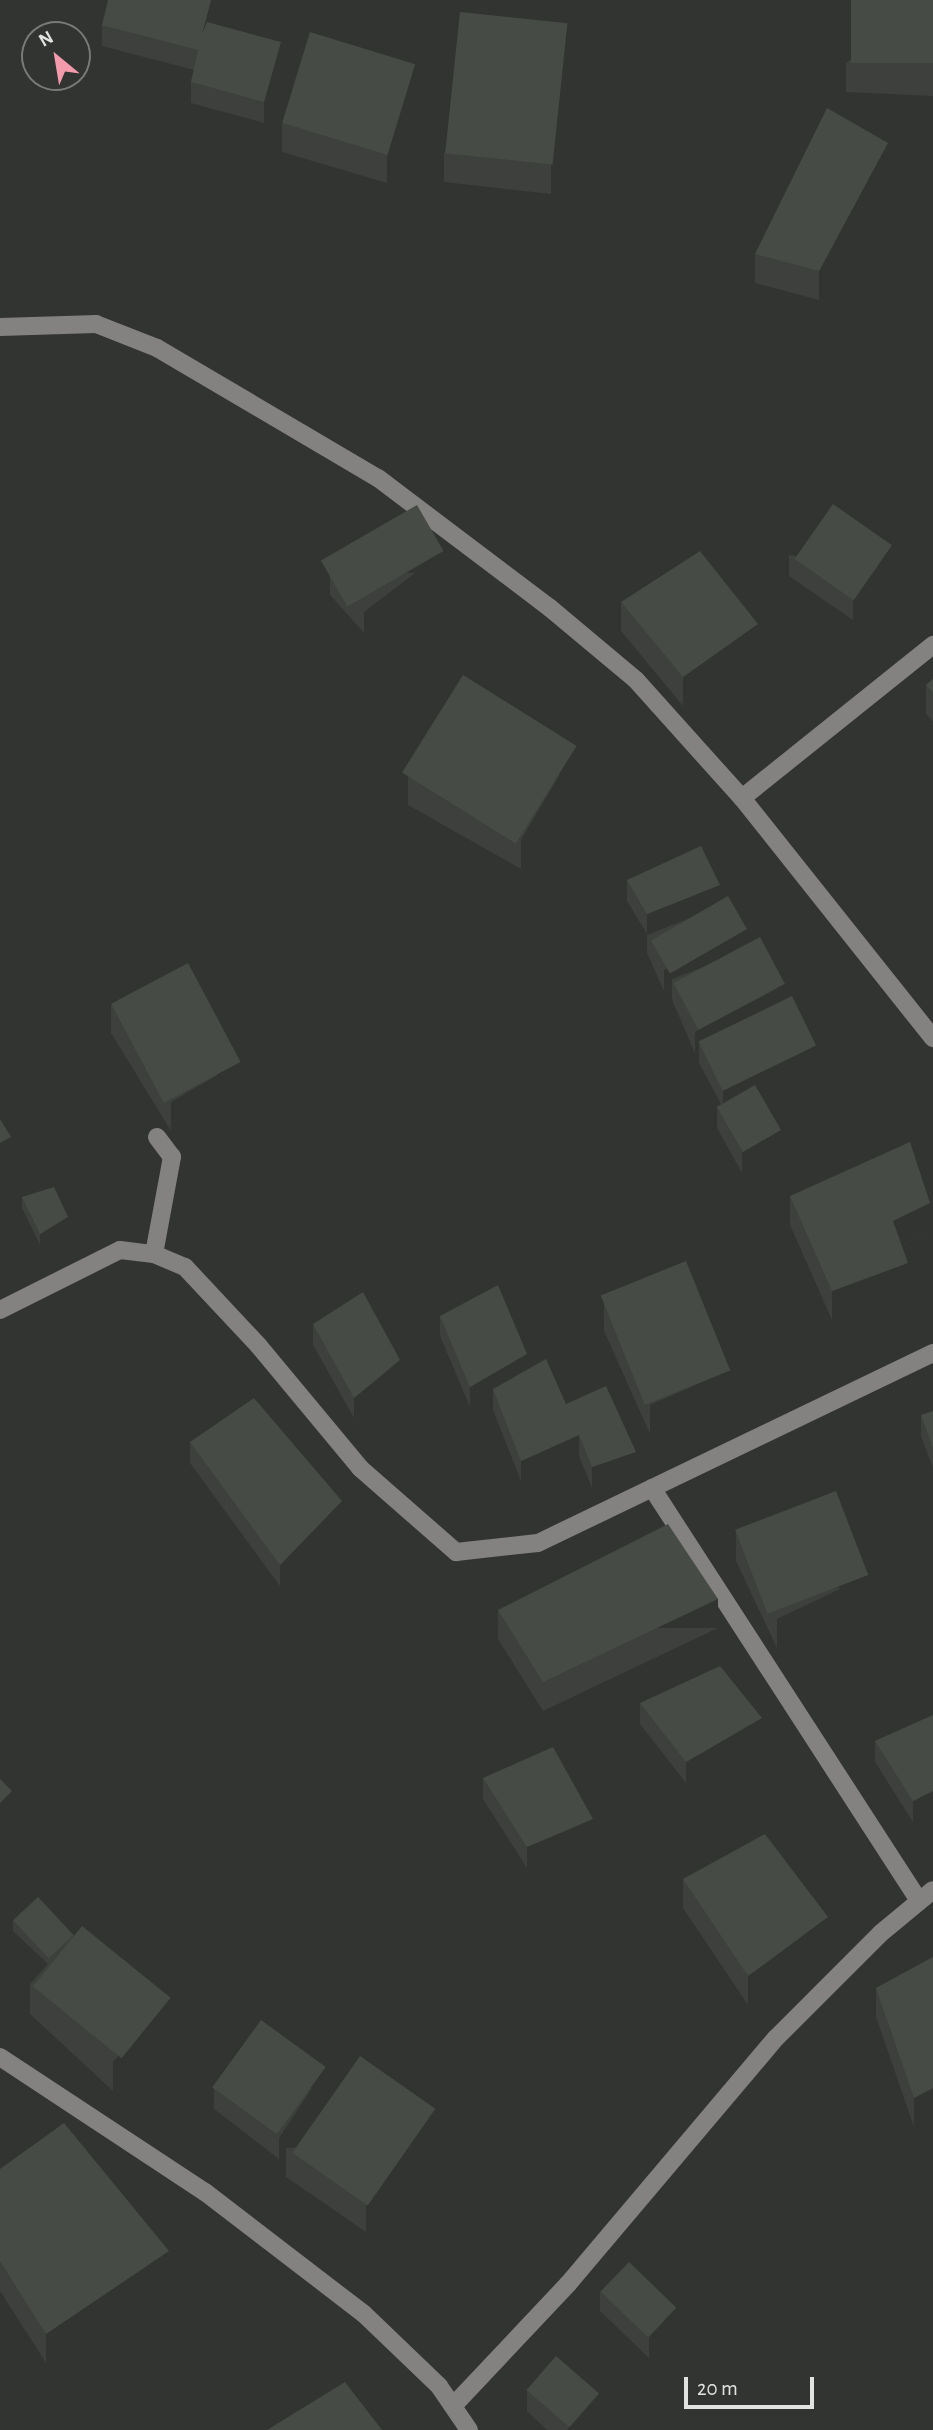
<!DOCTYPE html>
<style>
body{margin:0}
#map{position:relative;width:933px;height:2430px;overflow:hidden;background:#313430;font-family:"Alegreya Sans",sans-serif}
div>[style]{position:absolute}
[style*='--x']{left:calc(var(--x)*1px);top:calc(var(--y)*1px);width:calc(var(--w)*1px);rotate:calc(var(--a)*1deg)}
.minor>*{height:18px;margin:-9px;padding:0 9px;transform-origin:9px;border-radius:9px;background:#848181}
.wall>*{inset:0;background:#3d403c}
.shaded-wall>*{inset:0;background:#323431;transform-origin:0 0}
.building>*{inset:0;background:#474b46;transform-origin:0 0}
span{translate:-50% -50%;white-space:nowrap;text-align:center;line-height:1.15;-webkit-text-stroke:7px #313430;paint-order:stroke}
.north{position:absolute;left:21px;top:21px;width:70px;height:70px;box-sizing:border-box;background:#313430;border:2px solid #777a76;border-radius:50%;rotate:330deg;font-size:19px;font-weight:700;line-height:28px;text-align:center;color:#e1e3e0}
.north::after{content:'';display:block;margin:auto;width:24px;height:32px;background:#f39aab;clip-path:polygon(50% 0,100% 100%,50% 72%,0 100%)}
.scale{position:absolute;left:684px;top:2377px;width:130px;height:32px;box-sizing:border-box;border:4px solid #e1e3e0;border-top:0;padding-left:9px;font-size:21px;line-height:24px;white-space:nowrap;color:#e1e3e0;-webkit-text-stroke:5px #313430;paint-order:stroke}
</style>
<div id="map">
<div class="minor">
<div style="--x:0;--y:327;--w:96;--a:-1.8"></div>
<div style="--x:96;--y:324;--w:66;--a:21.5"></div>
<div style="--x:157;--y:348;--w:256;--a:30.5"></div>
<div style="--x:378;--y:478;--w:216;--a:37.1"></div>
<div style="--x:550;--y:608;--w:112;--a:39.9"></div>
<div style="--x:636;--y:680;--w:159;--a:48.1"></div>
<div style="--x:742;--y:798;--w:307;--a:51.5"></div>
<div style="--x:742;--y:798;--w:245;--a:-38.7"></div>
<div style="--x:154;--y:1254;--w:99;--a:-79.5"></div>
<div style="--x:172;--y:1157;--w:25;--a:-127"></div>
<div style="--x:0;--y:1310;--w:134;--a:-26.6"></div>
<div style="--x:120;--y:1250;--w:34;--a:7"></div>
<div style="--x:154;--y:1254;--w:34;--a:23"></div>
<div style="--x:185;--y:1267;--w:107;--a:46.9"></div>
<div style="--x:258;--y:1345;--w:160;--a:50.3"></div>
<div style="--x:360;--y:1468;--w:128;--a:41.2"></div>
<div style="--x:456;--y:1552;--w:82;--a:-6.3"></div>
<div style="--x:538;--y:1543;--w:438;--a:-25.7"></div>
<div style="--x:652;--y:1488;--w:492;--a:57.1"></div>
<div style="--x:0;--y:2057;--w:245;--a:33.4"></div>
<div style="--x:205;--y:2192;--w:200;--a:37.5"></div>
<div style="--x:364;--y:2314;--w:104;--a:43.8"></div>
<div style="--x:439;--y:2386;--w:53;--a:55.7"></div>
<div style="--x:453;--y:2406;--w:168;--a:-46.7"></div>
<div style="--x:568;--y:2284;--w:322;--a:-49.8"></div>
<div style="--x:776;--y:2038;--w:148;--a:-45"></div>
<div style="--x:881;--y:1933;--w:67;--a:-39.6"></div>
</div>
<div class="wall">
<div style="clip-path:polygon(212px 0,212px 17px,211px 23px,281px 63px,264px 123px,191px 103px,191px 82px,194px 70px,102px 46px,102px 25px)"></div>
<div style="clip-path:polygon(933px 0,933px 96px,846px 92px,846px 63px)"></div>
<div style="clip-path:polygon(567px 53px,551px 194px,444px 182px,444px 153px)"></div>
<div style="clip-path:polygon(415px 93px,387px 183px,282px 152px,282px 123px)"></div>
<div style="clip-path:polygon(888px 172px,819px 300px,755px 283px,755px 254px)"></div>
<div style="clip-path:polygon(789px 555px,892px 567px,853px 620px,789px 576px)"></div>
<div style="clip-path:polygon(444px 572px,364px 633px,330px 595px,330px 574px)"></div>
<div style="clip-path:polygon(621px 602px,758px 653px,683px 706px,621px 631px)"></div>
<div style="clip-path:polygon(933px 679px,933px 722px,926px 714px,926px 685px)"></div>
<div style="clip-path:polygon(577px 774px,521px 869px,408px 805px,408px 776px)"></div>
<div style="clip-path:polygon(627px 880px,720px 900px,747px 944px,785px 999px,816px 1066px,759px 1091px,781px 1150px,742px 1173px,717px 1128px,717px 1107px,721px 1104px,699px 1063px,699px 1050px,695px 1053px,672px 1000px,672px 987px,664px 991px,647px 953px,647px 934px,627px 901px)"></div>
<div style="clip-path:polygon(111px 1004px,240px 1091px,171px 1131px,111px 1033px)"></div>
<div style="clip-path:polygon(790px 1196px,930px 1232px,902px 1246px,908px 1292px,832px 1320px,790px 1225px)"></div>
<div style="clip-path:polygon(22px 1197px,68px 1228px,40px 1245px,22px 1208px)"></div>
<div style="clip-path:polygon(604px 1302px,730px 1399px,650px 1434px,604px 1331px)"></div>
<div style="clip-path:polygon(440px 1316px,527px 1369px,566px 1404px,636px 1472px,592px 1488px,579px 1456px,521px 1481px,493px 1410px,493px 1394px,470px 1407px,440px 1336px)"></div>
<div style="clip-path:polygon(313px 1324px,400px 1381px,354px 1418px,313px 1345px)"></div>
<div style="clip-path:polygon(933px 1411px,933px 1468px,921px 1436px,921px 1415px)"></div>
<div style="clip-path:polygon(190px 1442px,342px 1522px,280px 1586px,190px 1463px)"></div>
<div style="clip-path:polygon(736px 1532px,869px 1604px,777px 1648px,736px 1561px)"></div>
<div style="clip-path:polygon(498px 1610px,718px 1628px,543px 1711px,498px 1639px)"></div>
<div style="clip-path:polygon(640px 1703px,762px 1739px,686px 1783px,640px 1724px)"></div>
<div style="clip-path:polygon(933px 1715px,913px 1822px,875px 1762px,875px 1741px)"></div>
<div style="clip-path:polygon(483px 1778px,593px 1840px,527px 1868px,483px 1799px)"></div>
<div style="clip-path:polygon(683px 1879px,828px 1946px,748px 2005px,683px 1908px)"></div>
<div style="clip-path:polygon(13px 1920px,74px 1935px,170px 2027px,113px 2091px,30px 2014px,30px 1984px,48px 1964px,13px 1931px)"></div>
<div style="clip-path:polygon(933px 1957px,933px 2117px,914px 2127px,876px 2017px,876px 1988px)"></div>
<div style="clip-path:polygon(214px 2088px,326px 2088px,286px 2148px,435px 2139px,366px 2232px,286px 2177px,286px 2148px,279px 2159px,214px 2109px)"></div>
<div style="clip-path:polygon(0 2169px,169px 2280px,46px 2363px,0 2291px)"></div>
<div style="clip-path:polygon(600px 2291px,677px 2328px,649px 2358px,600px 2311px)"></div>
<div style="clip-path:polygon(527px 2390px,599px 2415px,585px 2430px,547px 2430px,527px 2411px)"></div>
</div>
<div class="shaded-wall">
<div style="clip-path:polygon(211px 0,212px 0,212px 17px,202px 55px,202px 34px)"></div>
<div style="clip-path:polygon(567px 24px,567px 53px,551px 194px,551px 165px)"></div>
<div style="clip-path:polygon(281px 42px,281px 63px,264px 123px,264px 102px)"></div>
<div style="clip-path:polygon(415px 64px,415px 93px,387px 183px,387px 154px)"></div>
<div style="clip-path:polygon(888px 143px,888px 172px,819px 300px,819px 271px)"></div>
<div style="clip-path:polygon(892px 546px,892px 567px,853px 620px,853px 599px)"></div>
<div style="clip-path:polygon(444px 551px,444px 572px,364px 633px,364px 612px)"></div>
<div style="clip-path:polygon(758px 624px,758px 653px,683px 706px,683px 677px)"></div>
<div style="clip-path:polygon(577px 745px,577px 774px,521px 869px,521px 840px)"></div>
<div style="clip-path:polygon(720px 885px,720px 906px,647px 935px,647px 914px)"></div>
<div style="clip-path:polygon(747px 929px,747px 950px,672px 979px,672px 987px,664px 991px,664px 970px)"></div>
<div style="clip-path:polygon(785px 984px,785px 1005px,699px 1043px,699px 1050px,695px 1053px,695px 1032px)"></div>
<div style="clip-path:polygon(816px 1045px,816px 1066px,723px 1107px,723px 1086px)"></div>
<div style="clip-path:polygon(240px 1062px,240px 1091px,171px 1131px,171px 1102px)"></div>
<div style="clip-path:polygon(781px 1130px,781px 1150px,742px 1173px,742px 1152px)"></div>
<div style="clip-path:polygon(11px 1137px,11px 1157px,0 1163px,0 1143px)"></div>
<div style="clip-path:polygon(930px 1203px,930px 1232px,893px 1250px,893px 1221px)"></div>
<div style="clip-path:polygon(68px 1217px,68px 1228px,40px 1245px,40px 1234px)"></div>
<div style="clip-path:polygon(908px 1263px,908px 1292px,832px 1320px,832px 1291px)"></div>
<div style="clip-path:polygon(527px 1354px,527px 1375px,493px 1389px,493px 1394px,470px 1407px,470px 1387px)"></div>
<div style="clip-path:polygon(400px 1360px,400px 1381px,354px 1418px,354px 1398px)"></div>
<div style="clip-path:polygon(730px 1370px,730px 1399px,650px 1434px,650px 1405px)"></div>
<div style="clip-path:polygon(579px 1435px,579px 1456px,521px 1481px,521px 1461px)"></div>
<div style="clip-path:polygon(636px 1452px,636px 1472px,592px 1488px,592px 1467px)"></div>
<div style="clip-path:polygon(342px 1501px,342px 1522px,280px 1586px,280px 1565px)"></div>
<div style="clip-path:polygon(869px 1575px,869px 1604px,777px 1648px,777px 1619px)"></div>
<div style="left:718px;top:1599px;width:29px;height:194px;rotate:90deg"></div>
<div style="clip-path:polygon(762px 1718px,762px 1739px,686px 1783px,686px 1762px)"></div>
<div style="clip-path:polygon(12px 1791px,12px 1812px,0 1823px,0 1803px)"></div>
<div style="clip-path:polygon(933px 1791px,933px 1812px,913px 1822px,913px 1801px)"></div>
<div style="clip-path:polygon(593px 1819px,593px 1840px,527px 1868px,527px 1847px)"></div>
<div style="clip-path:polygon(828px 1917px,828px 1946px,748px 2005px,748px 1976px)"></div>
<div style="clip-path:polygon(170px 1998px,170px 2027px,113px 2091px,113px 2062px)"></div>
<div style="clip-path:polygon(326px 2067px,326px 2088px,279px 2159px,279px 2138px)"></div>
<div style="clip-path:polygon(933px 2088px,933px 2117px,914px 2127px,914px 2098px)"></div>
<div style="clip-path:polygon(435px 2109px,435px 2139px,366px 2232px,366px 2203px)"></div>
<div style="clip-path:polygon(169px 2251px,169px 2280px,46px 2363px,46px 2334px)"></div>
<div style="clip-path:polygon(677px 2308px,677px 2328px,649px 2358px,649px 2337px)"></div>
<div style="clip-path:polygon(599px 2394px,599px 2415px,585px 2430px,568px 2430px,568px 2428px)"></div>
</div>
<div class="building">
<div style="clip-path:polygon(108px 0,211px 0,202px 34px,207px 22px,281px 42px,264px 102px,191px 82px,198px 50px,102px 25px)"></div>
<div style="left:851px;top:0;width:82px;height:63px"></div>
<div style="left:460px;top:12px;width:108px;height:142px;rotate:6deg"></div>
<div style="left:310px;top:32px;width:110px;height:95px;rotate:17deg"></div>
<div style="clip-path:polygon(827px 108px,888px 143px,819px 271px,755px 254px)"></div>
<div style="left:833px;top:504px;width:72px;height:67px;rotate:35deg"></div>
<div style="left:417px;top:505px;width:53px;height:111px;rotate:60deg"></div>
<div style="clip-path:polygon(700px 551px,758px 624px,683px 677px,621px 602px)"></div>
<div style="left:463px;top:675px;width:134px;height:115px;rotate:32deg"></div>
<div style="clip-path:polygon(933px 679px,933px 693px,926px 685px)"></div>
<div style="clip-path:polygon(701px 846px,720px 885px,647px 914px,627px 880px)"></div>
<div style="left:728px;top:896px;width:38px;height:89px;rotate:60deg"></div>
<div style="left:760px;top:937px;width:53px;height:98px;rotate:62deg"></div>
<div style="left:188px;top:963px;width:112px;height:87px;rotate:62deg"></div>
<div style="left:792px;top:996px;width:55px;height:104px;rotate:64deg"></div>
<div style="left:755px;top:1085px;width:52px;height:44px;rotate:60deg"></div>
<div style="clip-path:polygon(0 1119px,11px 1137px,0 1143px)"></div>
<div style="clip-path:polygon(910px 1142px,930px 1203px,893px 1221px,908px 1263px,832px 1291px,790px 1196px)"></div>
<div style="clip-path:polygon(54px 1187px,68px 1217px,40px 1234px,22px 1197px)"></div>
<div style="left:686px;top:1261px;width:118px;height:92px;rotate:68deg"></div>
<div style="clip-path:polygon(498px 1285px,527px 1354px,470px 1387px,440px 1316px)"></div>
<div style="clip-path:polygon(363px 1292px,400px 1360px,354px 1398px,313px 1324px)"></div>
<div style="clip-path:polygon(546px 1359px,566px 1404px,606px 1386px,636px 1452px,592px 1467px,579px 1435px,521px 1461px,493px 1389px)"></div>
<div style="clip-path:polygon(254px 1398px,342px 1501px,280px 1565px,190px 1442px)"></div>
<div style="clip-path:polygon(933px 1411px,933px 1448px,921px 1415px)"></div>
<div style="left:836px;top:1491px;width:90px;height:108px;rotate:69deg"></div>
<div style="clip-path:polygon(668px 1524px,718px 1599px,543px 1682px,498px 1610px)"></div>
<div style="clip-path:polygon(720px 1666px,762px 1718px,686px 1762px,640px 1703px)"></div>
<div style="clip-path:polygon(933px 1715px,933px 1791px,913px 1801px,875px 1741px)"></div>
<div style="clip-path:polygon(553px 1747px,593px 1819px,527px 1847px,483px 1778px)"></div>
<div style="clip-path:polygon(0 1779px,12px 1791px,0 1803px)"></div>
<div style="clip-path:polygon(765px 1834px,828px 1917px,748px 1976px,683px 1879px)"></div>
<div style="left:38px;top:1897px;width:52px;height:34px;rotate:47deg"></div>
<div style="left:82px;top:1926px;width:114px;height:78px;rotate:39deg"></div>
<div style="clip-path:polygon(933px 1957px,933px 2088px,914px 2098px,876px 1988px)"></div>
<div style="left:261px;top:2020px;width:80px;height:83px;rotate:36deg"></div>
<div style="left:360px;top:2056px;width:92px;height:118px;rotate:35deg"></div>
<div style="clip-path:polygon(64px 2123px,169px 2251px,46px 2334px,0 2261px,0 2169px)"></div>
<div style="left:629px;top:2262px;width:66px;height:41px;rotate:44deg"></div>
<div style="left:556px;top:2356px;width:57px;height:45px;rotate:41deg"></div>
<div style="clip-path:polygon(345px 2382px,382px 2430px,267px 2430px)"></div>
</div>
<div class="north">N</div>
<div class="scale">20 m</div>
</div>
